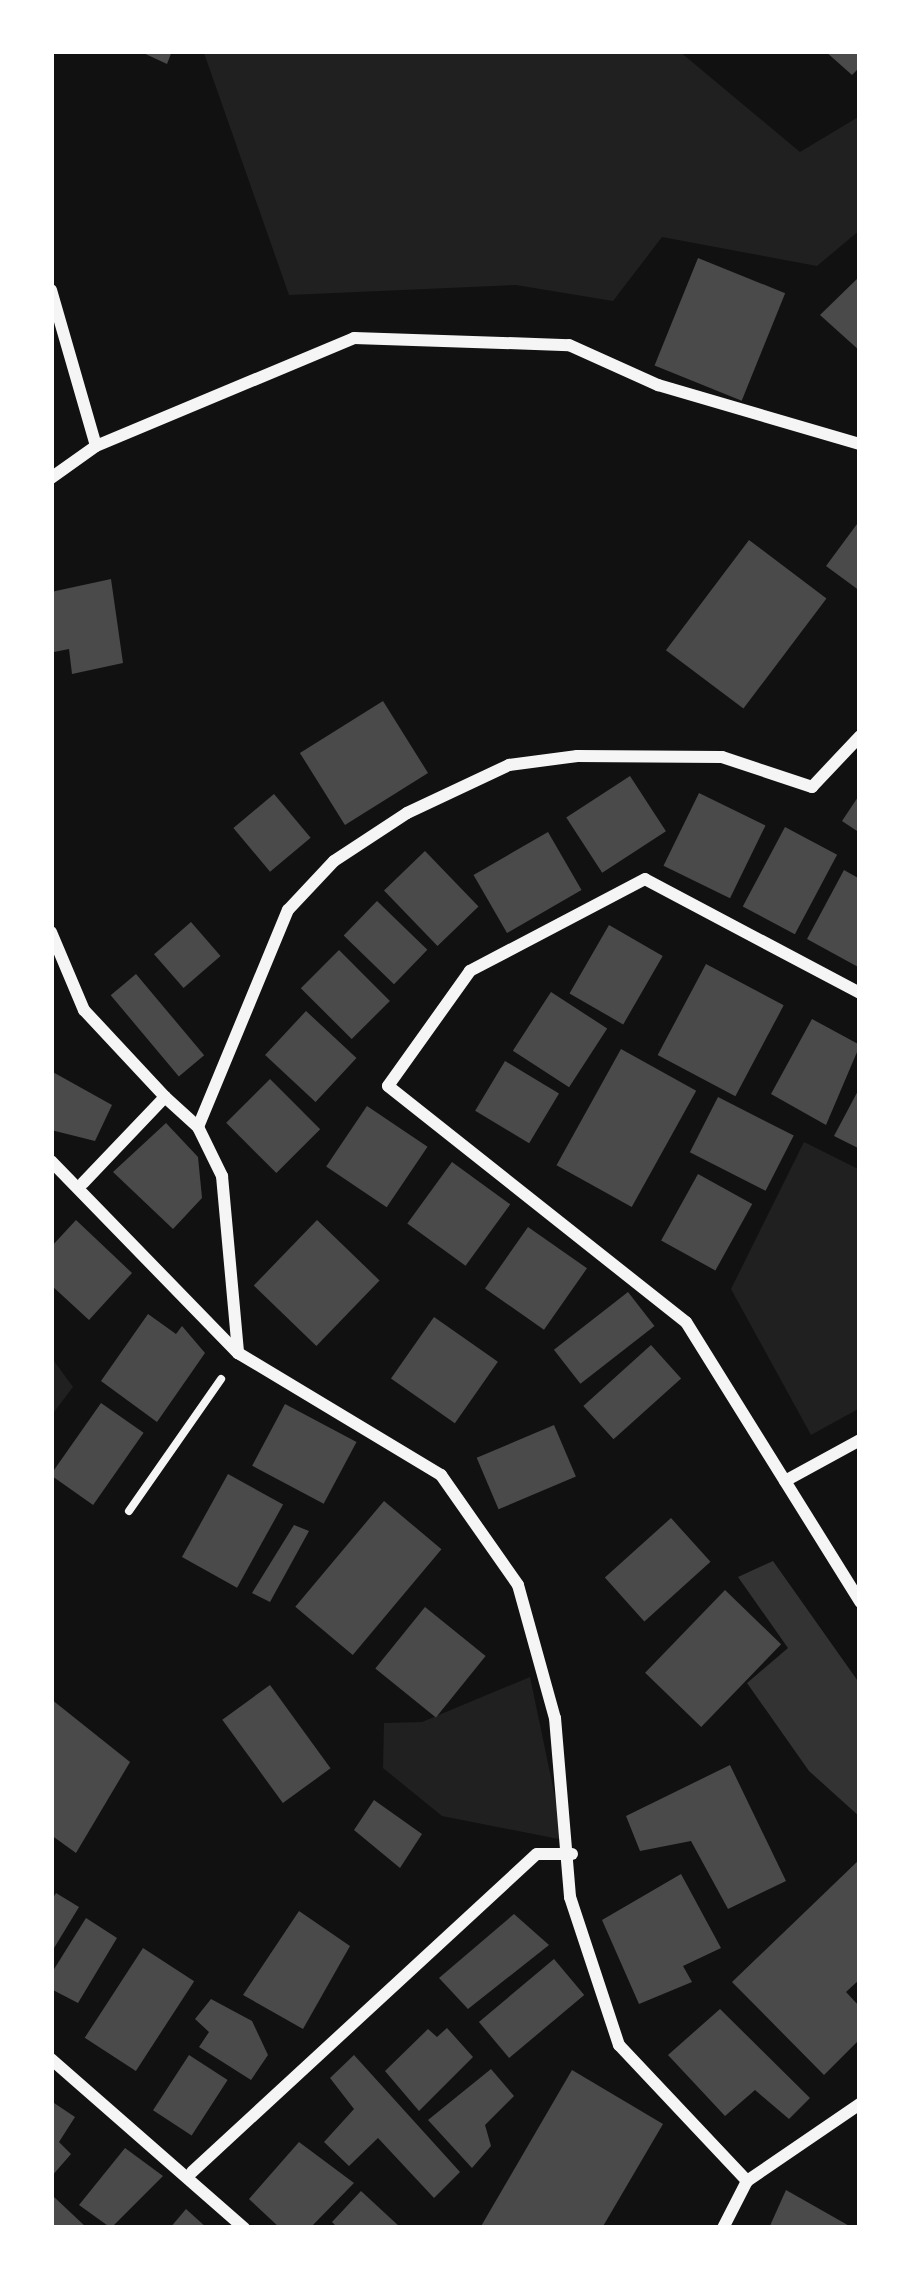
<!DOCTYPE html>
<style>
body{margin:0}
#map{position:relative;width:911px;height:2279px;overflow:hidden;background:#111;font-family:Figtree,sans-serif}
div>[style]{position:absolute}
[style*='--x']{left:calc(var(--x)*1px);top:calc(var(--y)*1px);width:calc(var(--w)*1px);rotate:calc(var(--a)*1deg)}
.green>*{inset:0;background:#202020}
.water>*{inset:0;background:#333}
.building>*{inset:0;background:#4a4a4a;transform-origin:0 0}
.path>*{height:8px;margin:-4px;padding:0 4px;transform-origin:4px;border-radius:4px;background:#f5f5f5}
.minor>*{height:12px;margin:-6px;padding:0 6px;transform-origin:6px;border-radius:6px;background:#f5f5f5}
span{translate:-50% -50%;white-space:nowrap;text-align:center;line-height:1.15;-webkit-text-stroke:9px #fff;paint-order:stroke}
.frame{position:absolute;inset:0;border:54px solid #fff;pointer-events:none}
</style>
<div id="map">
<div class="green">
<div style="clip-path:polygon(679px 51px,800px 152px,860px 116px,860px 230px,817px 266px,662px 237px,613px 301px,516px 285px,289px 295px,204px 53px)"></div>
<div style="clip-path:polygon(804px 1142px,860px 1170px,860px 1408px,811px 1435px,731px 1289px)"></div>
<div style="clip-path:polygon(51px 1357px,73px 1387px,51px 1416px)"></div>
<div style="clip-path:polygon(530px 1677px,564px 1840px,442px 1816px,383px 1768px,384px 1723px,422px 1722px)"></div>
</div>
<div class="water">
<div style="clip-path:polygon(773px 1561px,860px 1684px,860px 1817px,809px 1771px,747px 1683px,788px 1648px,738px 1577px)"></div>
</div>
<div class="building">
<div style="clip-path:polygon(139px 51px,172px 51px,167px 64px)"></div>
<div style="clip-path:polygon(825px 51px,860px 51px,860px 67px,852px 75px)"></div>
<div style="left:698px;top:258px;width:94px;height:116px;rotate:22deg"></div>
<div style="clip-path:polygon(860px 276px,860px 351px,820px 315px)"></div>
<div style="clip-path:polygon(860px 520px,860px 591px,826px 566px)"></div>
<div style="left:749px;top:540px;width:97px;height:138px;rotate:37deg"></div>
<div style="clip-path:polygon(111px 579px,123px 663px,72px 674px,69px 649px,54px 652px,51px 592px)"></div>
<div style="left:383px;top:701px;width:85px;height:98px;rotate:58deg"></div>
<div style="left:630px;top:776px;width:66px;height:76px;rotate:57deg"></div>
<div style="left:699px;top:793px;width:74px;height:81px;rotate:26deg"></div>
<div style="left:274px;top:794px;width:57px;height:53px;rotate:50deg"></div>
<div style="clip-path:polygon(860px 794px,860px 833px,842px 821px)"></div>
<div style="left:785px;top:827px;width:59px;height:90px;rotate:28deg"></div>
<div style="left:548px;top:832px;width:67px;height:86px;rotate:60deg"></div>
<div style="left:425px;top:851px;width:77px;height:57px;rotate:46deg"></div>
<div style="clip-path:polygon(844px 870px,860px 879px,860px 968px,807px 939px)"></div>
<div style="left:377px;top:901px;width:70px;height:48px;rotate:44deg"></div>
<div style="left:191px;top:922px;width:45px;height:49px;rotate:49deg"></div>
<div style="left:609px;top:925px;width:62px;height:79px;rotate:30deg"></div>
<div style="left:339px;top:950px;width:72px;height:54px;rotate:45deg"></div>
<div style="left:706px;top:964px;width:88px;height:103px;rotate:28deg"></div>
<div style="left:136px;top:974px;width:106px;height:33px;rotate:50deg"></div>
<div style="left:551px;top:992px;width:67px;height:70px;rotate:33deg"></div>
<div style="left:306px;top:1011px;width:69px;height:60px;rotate:43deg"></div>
<div style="clip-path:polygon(812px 1019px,860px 1045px,826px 1125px,771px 1094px)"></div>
<div style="left:621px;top:1049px;width:86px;height:133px;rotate:29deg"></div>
<div style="left:505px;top:1061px;width:63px;height:58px;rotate:31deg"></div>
<div style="clip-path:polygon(51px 1071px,112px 1105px,95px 1141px,51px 1130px)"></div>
<div style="left:270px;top:1079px;width:71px;height:62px;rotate:45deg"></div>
<div style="clip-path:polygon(860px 1087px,860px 1149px,834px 1136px)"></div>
<div style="left:718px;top:1097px;width:85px;height:62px;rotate:27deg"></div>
<div style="left:367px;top:1106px;width:73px;height:73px;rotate:34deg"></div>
<div style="clip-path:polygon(166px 1123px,198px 1157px,202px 1198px,173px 1229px,113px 1172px)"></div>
<div style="left:452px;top:1162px;width:72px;height:76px;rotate:36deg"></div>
<div style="left:698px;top:1174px;width:62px;height:76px;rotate:29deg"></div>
<div style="clip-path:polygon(76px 1220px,132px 1273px,89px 1320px,51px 1285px,51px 1247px)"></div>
<div style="left:317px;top:1220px;width:87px;height:91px;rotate:44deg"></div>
<div style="left:528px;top:1227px;width:72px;height:75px;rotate:35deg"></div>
<div style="left:628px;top:1292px;width:43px;height:94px;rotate:52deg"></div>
<div style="clip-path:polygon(148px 1314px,176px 1334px,182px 1326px,205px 1353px,157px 1422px,101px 1381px)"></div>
<div style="left:434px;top:1317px;width:78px;height:75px;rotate:35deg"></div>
<div style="left:651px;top:1345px;width:45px;height:91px;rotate:48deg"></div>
<div style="left:101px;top:1403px;width:52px;height:88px;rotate:35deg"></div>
<div style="left:285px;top:1404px;width:81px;height:70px;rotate:28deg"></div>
<div style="left:554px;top:1425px;width:56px;height:84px;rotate:67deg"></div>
<div style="left:228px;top:1474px;width:63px;height:95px;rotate:29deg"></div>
<div style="left:384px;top:1501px;width:75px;height:138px;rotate:40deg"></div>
<div style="left:671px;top:1518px;width:59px;height:89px;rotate:48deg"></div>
<div style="clip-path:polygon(294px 1525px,309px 1531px,270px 1602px,252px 1593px)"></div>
<div style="left:725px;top:1590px;width:78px;height:115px;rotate:44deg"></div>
<div style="left:425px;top:1607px;width:78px;height:79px;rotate:39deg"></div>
<div style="left:270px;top:1685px;width:103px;height:59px;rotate:54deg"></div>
<div style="clip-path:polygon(51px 1699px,130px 1762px,76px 1853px,51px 1835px)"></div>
<div style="clip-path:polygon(730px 1765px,786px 1881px,728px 1909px,691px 1841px,640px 1851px,626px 1816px)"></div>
<div style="clip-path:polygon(374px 1800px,422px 1834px,400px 1868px,354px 1830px)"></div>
<div style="clip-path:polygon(860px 1859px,860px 1979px,846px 1992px,860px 2007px,860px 2039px,824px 2075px,732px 1982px)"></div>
<div style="clip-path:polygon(681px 1874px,721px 1948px,683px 1966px,692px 1982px,639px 2004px,602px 1920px)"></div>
<div style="clip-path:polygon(56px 1893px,79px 1907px,51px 1953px,51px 1901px)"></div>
<div style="clip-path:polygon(299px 1911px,350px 1946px,303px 2029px,243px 1995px)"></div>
<div style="clip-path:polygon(514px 1914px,549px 1945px,468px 2009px,439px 1978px)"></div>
<div style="clip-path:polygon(86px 1918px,117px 1938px,78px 2003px,51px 1989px,51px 1974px)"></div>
<div style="left:143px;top:1948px;width:61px;height:107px;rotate:33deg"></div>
<div style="left:554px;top:1959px;width:47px;height:98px;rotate:50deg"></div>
<div style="clip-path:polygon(211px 1999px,252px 2021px,268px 2055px,251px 2080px,199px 2047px,209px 2032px,195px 2019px)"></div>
<div style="clip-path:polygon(720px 2009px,810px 2098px,789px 2119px,755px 2090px,725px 2116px,668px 2055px)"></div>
<div style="clip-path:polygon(447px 2028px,473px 2057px,419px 2111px,385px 2071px,428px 2029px,437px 2037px)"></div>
<div style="left:189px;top:2055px;width:46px;height:66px;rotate:33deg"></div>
<div style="clip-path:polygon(354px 2055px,460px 2172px,434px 2198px,378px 2138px,349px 2166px,324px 2142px,354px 2109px,330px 2078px)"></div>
<div style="clip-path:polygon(491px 2069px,514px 2096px,485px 2125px,491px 2146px,472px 2168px,428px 2120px)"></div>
<div style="clip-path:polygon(572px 2070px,663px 2124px,602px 2228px,480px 2228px)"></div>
<div style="clip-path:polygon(51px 2101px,75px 2117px,59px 2142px,71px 2154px,51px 2177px)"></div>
<div style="clip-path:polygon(299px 2142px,354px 2183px,310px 2228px,280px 2228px,249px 2199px)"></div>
<div style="clip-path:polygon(125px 2148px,163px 2176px,111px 2228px,79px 2205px)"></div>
<div style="clip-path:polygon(786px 2190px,853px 2228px,769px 2228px)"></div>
<div style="clip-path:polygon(361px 2191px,401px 2228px,338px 2228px,332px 2222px)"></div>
<div style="clip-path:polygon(53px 2196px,87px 2228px,51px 2228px)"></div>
<div style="clip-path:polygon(186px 2209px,207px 2228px,170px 2228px)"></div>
</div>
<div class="path">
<div style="--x:129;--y:1511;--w:161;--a:-55.1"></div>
</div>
<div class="minor">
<div style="--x:51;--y:290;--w:162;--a:73.9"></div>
<div style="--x:51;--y:478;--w:55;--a:-35.4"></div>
<div style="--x:96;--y:446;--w:280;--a:-22.7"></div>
<div style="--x:354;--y:338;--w:215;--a:1.9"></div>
<div style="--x:569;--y:345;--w:98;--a:24.2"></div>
<div style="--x:658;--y:385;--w:210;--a:16.3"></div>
<div style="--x:51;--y:932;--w:85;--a:67.1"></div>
<div style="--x:84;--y:1010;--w:119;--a:47"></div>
<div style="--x:860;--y:993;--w:243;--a:-152.1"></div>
<div style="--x:645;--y:879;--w:198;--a:152.3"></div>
<div style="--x:470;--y:971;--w:141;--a:125.5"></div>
<div style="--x:388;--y:1086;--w:380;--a:38.4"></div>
<div style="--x:686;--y:1322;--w:330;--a:58.1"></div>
<div style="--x:198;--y:1127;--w:55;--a:63.9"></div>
<div style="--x:222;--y:1176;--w:178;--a:84.8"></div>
<div style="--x:51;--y:1161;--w:268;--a:45.8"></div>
<div style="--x:238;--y:1353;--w:237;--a:31"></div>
<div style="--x:441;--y:1475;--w:134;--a:55"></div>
<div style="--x:518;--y:1585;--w:138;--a:74.5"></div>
<div style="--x:555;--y:1718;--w:180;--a:85.2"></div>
<div style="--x:570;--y:1897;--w:156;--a:71.7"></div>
<div style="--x:619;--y:2045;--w:187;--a:46.7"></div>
<div style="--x:83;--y:1183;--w:119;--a:-46.4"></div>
<div style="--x:165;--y:1097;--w:45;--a:42.3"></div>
<div style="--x:198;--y:1127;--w:235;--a:-67.5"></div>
<div style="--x:288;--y:910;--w:67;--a:-46.8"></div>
<div style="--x:334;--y:861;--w:87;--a:-33.3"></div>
<div style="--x:407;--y:813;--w:113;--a:-25.2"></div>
<div style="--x:509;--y:765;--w:69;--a:-7.5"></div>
<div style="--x:577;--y:756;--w:145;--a:0.4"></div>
<div style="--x:722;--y:757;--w:95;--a:18.4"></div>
<div style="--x:812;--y:787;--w:70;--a:-46.7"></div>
<div style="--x:785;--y:1481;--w:85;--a:-28.7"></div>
<div style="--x:51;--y:2059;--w:257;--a:41.2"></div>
<div style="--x:192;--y:2172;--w:469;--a:-42.7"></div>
<div style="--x:537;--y:1854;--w:35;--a:0"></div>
<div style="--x:723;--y:2228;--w:53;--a:-62.9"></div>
<div style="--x:747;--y:2181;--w:137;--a:-34.3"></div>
</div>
<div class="frame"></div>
</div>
